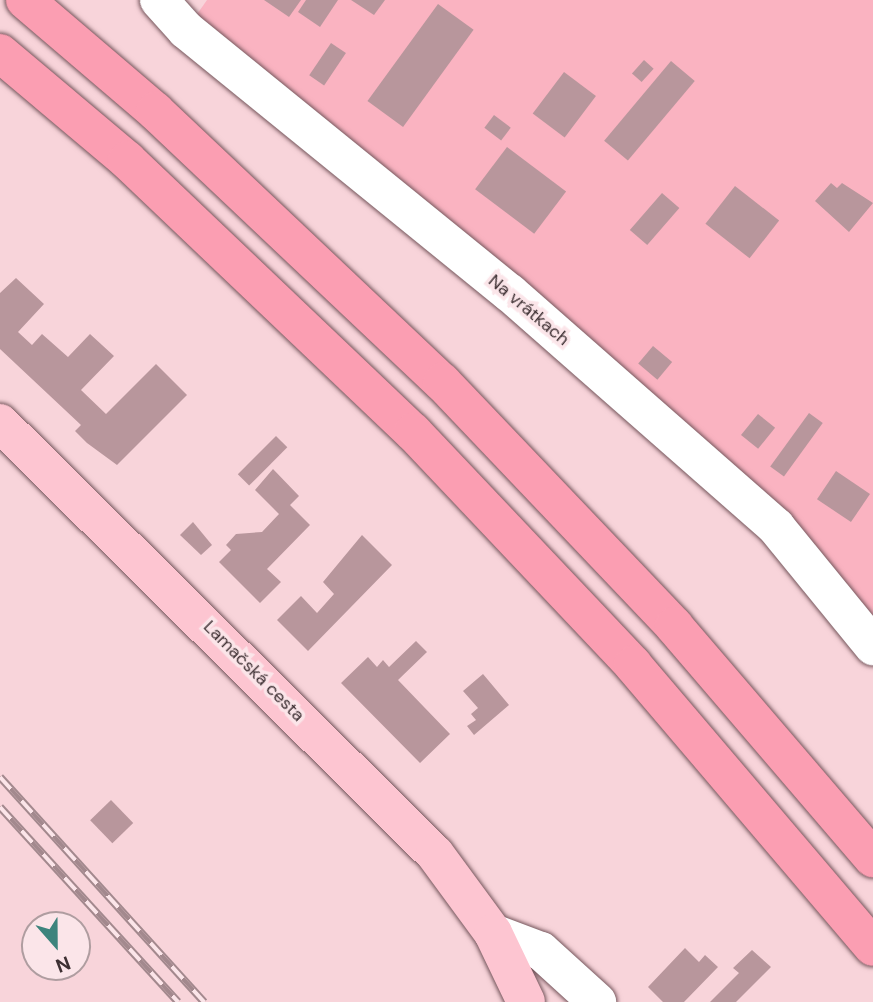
<!DOCTYPE html>
<meta charset="utf-8">
<style>
body{margin:0}
#map{position:relative;width:873px;height:1002px;overflow:hidden;background:#f8d4da;font-family:"DM Sans",sans-serif}
div>[style]{position:absolute}
[style*='--x']{left:calc(var(--x)*1px);top:calc(var(--y)*1px);width:calc(var(--w)*1px);rotate:calc(var(--a)*1deg)}
.green>*{inset:0;background:#fab3c1}
.building>*{inset:0;background:#b8969c;transform-origin:0 0}
.roads{filter:drop-shadow(0 0 2px #75565c) drop-shadow(0 0 2px #75565c)}
.minor>*{height:38px;margin:-19px;padding:0 19px;transform-origin:19px;border-radius:19px;background:#fff}
.major>*{height:38px;margin:-19px;padding:0 19px;transform-origin:19px;border-radius:19px;background:#fdc5d1}
.highway>*{height:38px;margin:-19px;padding:0 19px;transform-origin:19px;border-radius:19px;background:#fb9eb2}
.rail>*{height:8px;margin-top:-4px;transform-origin:0;background:repeating-linear-gradient(90deg,#fbe5e9 0 16px,#a3898e 0 32px);box-sizing:border-box;border-block:2px solid #a3898e}
span{translate:-50% -50%;white-space:nowrap;text-align:center;line-height:1.15;-webkit-text-stroke:7px #fbe5e9;paint-order:stroke}
.street-label{font-size:18px;color:#3e3033}
.north{position:absolute;left:21px;top:911px;width:70px;height:70px;box-sizing:border-box;background:#fbe5e9;border:2px solid #af9da0;border-radius:50%;rotate:159deg;font-size:19px;font-weight:700;line-height:28px;text-align:center;color:#3e3033}
.north::after{content:'';display:block;margin:auto;width:24px;height:32px;background:#3d847d;clip-path:polygon(50% 0,100% 100%,50% 72%,0 100%)}
</style>
<div id="map">
<div class="green">
<div style="clip-path:polygon(207px 0,873px 0,873px 646px,776px 527px,186px 30px)"></div>
</div>
<div class="building">
<div style="clip-path:polygon(264px 0,301px 0,289px 17px)"></div>
<div style="clip-path:polygon(306px 0,338px 0,320px 27px,298px 12px)"></div>
<div style="clip-path:polygon(351px 0,385px 0,374px 15px)"></div>
<div style="left:438px;top:4px;width:44px;height:120px;rotate:36deg"></div>
<div style="left:331px;top:43px;width:18px;height:39px;rotate:34deg"></div>
<div style="left:644px;top:60px;width:13px;height:18px;rotate:42deg"></div>
<div style="left:671px;top:61px;width:31px;height:104px;rotate:40deg"></div>
<div style="left:564px;top:72px;width:40px;height:52px;rotate:37deg"></div>
<div style="left:494px;top:115px;width:21px;height:16px;rotate:37deg"></div>
<div style="left:507px;top:147px;width:74px;height:53px;rotate:37deg"></div>
<div style="clip-path:polygon(831px 183px,837px 188px,842px 183px,873px 203px,849px 232px,815px 201px)"></div>
<div style="left:735px;top:186px;width:56px;height:48px;rotate:38deg"></div>
<div style="left:662px;top:193px;width:23px;height:49px;rotate:41deg"></div>
<div style="clip-path:polygon(16px 278px,44px 304px,18px 332px,32px 345px,42px 334px,68px 357px,90px 334px,114px 356px,81px 390px,106px 414px,156px 364px,187px 395px,117px 465px,87px 443px,75px 431px,81px 425px,0 349px,0 293px)"></div>
<div style="left:653px;top:346px;width:25px;height:23px;rotate:40deg"></div>
<div style="left:809px;top:413px;width:17px;height:66px;rotate:36deg"></div>
<div style="left:758px;top:414px;width:22px;height:27px;rotate:39deg"></div>
<div style="left:276px;top:436px;width:16px;height:54px;rotate:45deg"></div>
<div style="clip-path:polygon(273px 469px,299px 496px,290px 505px,310px 525px,267px 569px,281px 582px,260px 603px,219px 562px,231px 550px,226px 545px,236px 534px,262px 532px,279px 514px,255px 490px)"></div>
<div style="left:836px;top:471px;width:41px;height:34px;rotate:34deg"></div>
<div style="clip-path:polygon(193px 522px,212px 545px,201px 555px,180px 535px)"></div>
<div style="clip-path:polygon(362px 535px,392px 565px,308px 651px,277px 620px,301px 596px,317px 613px,334px 594px,323px 582px)"></div>
<div style="clip-path:polygon(416px 641px,427px 652px,398px 680px,450px 734px,420px 763px,341px 683px,368px 657px,377px 667px,383px 660px,389px 667px)"></div>
<div style="clip-path:polygon(483px 674px,509px 705px,474px 735px,467px 726px,476px 720px,471px 714px,478px 708px,463px 691px)"></div>
<div style="left:111px;top:800px;width:32px;height:29px;rotate:46deg"></div>
<div style="clip-path:polygon(685px 948px,699px 962px,705px 955px,718px 967px,684px 1002px,663px 1002px,648px 987px)"></div>
<div style="clip-path:polygon(752px 950px,771px 967px,736px 1002px,710px 1002px,739px 973px,733px 968px)"></div>
</div>
<div class="roads">
<div class="minor">
<div style="--x:159;--y:0;--w:40;--a:48"></div>
<div style="--x:186;--y:30;--w:417;--a:39.1"></div>
<div style="--x:510;--y:293;--w:354;--a:41.3"></div>
<div style="--x:776;--y:527;--w:154;--a:50.8"></div>
<div style="--x:493;--y:933;--w:51;--a:20.6"></div>
<div style="--x:541;--y:951;--w:76;--a:42.3"></div>
</div>
<div class="major">
<div style="--x:0;--y:423;--w:612;--a:44.74"></div>
<div style="--x:435;--y:854;--w:98;--a:53.7"></div>
<div style="--x:493;--y:933;--w:76;--a:64.4"></div>
</div>
<div class="highway">
<div style="--x:25;--y:0;--w:171;--a:40.5"></div>
<div style="--x:155;--y:111;--w:395;--a:43.4"></div>
<div style="--x:442;--y:382;--w:337;--a:46.4"></div>
<div style="--x:674;--y:626;--w:306;--a:49.4"></div>
<div style="--x:0;--y:53;--w:166;--a:40.1"></div>
<div style="--x:127;--y:160;--w:395;--a:43.6"></div>
<div style="--x:413;--y:432;--w:320;--a:46.6"></div>
<div style="--x:633;--y:665;--w:370;--a:49.6"></div>
</div>
</div>
<div class="rail">
<div style="--x:0;--y:777;--w:304;--a:47.8"></div>
<div style="--x:0;--y:807;--w:264;--a:47.6"></div>
</div>
<div class="street-label">
<span style="left:529px;top:310px;rotate:40deg">Na vrátkach</span>
<span style="left:254px;top:671px;rotate:45deg">Lamačská cesta</span>
</div>
<div class="north">N</div>
</div>
